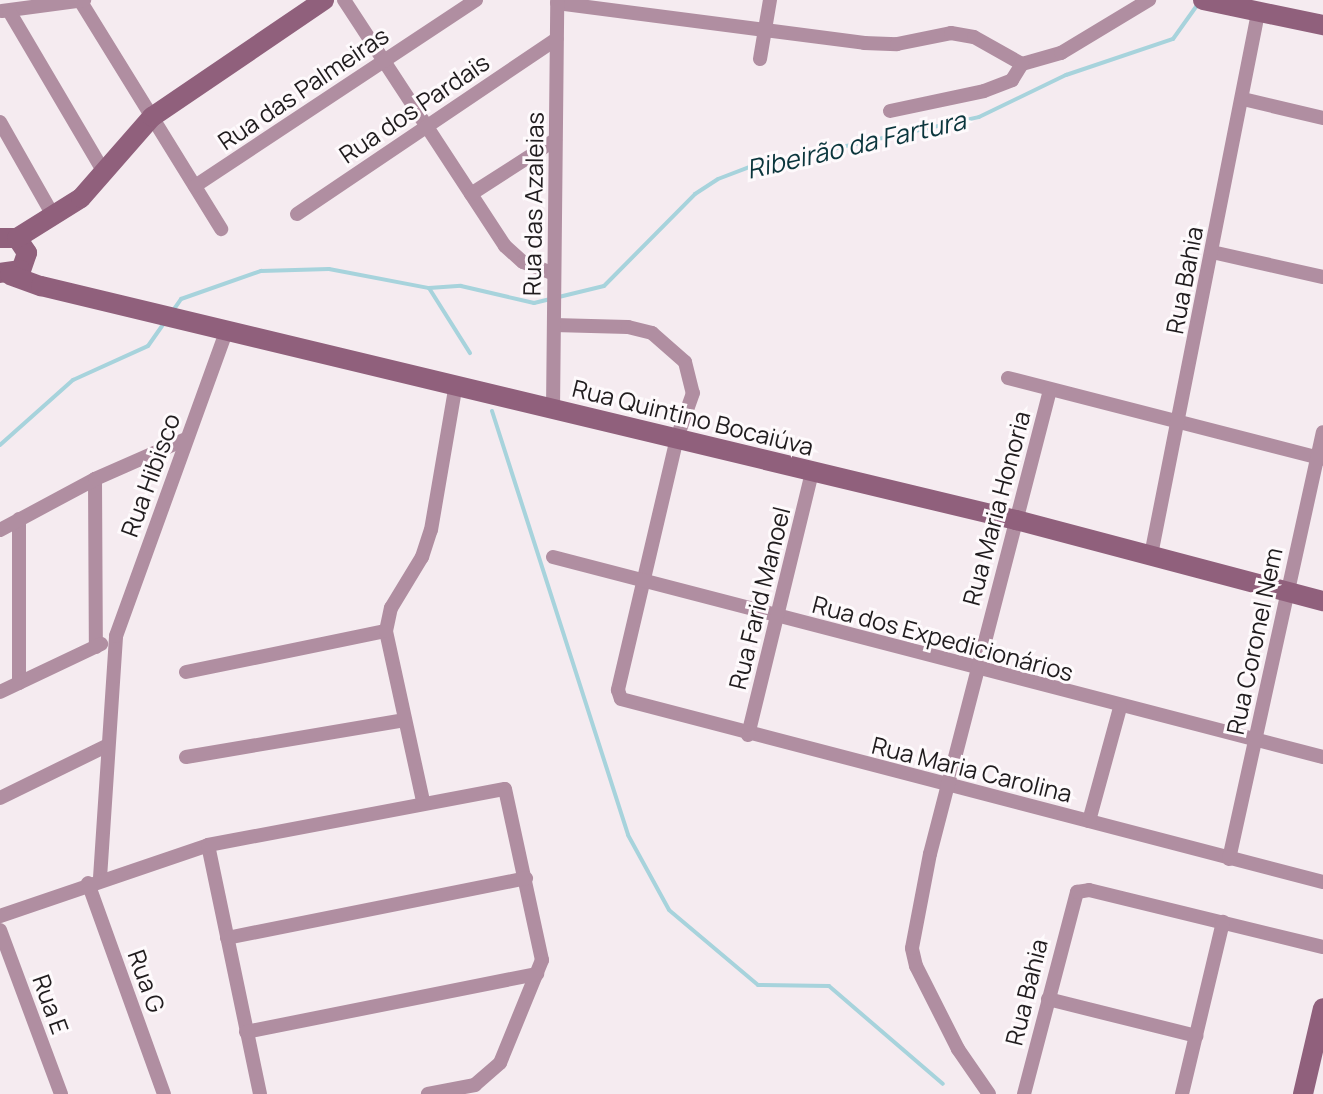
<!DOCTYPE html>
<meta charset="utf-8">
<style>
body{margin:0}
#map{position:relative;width:1323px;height:1094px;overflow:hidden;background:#f5ebf0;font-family:Manrope,sans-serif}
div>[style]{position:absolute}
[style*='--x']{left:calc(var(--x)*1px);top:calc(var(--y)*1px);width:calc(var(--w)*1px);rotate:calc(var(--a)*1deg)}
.stream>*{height:4px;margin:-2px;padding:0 2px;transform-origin:2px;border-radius:2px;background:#a7d3dc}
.street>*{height:14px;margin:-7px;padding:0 7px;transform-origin:7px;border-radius:7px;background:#b08ea1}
.secondary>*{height:20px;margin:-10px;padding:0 10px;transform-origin:10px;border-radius:10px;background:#90607c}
span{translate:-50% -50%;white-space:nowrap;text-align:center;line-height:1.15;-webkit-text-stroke:6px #fefafc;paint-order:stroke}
.street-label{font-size:24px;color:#201c1e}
.water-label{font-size:26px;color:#0a353c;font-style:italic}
</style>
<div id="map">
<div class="stream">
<div style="--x:429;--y:288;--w:77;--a:57.8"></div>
<div style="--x:172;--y:312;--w:16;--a:-55"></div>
<div style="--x:181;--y:299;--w:85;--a:-19.3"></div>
<div style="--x:261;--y:271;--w:68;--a:-1.7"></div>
<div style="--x:329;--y:269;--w:102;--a:10.8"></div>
<div style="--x:429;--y:288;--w:32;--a:-4"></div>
<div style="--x:461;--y:286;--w:75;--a:13.1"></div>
<div style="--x:534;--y:303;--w:72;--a:-13.7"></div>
<div style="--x:604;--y:286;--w:129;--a:-45.3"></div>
<div style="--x:695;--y:194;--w:27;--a:-33"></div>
<div style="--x:718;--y:179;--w:34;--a:-21"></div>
<div style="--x:750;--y:167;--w:234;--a:-12.3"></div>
<div style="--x:979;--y:117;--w:97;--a:-25.8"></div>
<div style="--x:1066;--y:75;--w:113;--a:-18.6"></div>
<div style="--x:1173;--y:39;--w:43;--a:-54.5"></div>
<div style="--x:492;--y:411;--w:445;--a:72.2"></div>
<div style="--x:628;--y:835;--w:85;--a:61.3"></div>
<div style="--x:669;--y:910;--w:116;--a:40.1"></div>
<div style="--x:758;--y:985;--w:71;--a:0.8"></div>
<div style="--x:829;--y:986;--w:150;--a:40.7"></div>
<div style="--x:0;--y:445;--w:98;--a:-41.7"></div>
<div style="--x:73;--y:380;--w:82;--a:-24.4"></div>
<div style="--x:148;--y:346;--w:29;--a:-55"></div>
</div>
<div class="street">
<div style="--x:344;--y:0;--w:294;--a:56.8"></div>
<div style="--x:505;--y:246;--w:24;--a:42"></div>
<div style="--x:523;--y:262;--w:33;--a:21"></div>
<div style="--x:81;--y:2;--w:267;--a:58.3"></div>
<div style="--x:557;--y:3;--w:310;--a:7.4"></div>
<div style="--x:864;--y:43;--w:33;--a:2"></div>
<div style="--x:897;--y:44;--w:55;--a:-11.5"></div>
<div style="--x:951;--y:33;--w:23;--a:10"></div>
<div style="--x:974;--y:37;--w:55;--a:29.4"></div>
<div style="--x:1022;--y:64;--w:41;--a:-15.8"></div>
<div style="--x:1061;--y:53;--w:103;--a:-31.1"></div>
<div style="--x:2;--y:11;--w:83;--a:-7.6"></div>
<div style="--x:9;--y:11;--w:187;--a:59.5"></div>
<div style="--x:760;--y:59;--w:60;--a:-80.4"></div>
<div style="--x:1243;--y:99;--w:82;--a:13.4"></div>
<div style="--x:890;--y:111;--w:96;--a:-12"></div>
<div style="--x:984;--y:91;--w:30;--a:-21"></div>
<div style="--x:1012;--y:80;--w:19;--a:-58"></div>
<div style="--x:0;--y:122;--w:109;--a:60.4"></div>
<div style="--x:195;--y:186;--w:337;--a:-33.5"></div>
<div style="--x:471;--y:194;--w:100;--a:-32.7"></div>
<div style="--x:297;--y:214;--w:313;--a:-34"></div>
<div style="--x:1212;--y:252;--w:114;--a:12.7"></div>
<div style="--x:554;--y:325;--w:74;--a:1.5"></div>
<div style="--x:628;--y:327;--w:25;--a:14"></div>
<div style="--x:652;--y:333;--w:44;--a:41.3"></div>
<div style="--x:685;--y:362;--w:32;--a:76"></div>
<div style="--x:693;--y:393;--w:48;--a:109.6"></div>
<div style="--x:677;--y:438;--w:259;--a:103.2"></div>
<div style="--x:618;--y:690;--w:9;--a:72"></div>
<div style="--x:621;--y:699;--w:725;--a:14.61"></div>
<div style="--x:1008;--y:378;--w:325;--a:14.4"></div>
<div style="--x:553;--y:409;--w:409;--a:-89.4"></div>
<div style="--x:95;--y:479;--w:168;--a:89.7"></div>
<div style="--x:19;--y:519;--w:164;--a:90"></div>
<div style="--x:0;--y:530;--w:108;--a:-28.2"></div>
<div style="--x:95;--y:479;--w:99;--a:-23.7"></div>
<div style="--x:1151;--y:555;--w:552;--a:-78.83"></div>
<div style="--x:553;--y:557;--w:796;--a:14.56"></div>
<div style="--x:186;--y:672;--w:204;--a:-11.6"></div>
<div style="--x:0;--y:692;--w:112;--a:-25.4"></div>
<div style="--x:748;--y:735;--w:270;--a:-76.3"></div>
<div style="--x:186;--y:757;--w:222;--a:-9.6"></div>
<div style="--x:0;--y:798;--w:120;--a:-26.1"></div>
<div style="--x:423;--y:801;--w:174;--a:-102.3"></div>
<div style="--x:386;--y:631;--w:24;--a:-78"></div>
<div style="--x:391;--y:608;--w:60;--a:-58.7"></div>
<div style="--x:422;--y:557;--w:28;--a:-72"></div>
<div style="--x:431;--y:530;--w:148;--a:-80.3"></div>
<div style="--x:1089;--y:821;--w:117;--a:-74.7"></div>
<div style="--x:208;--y:845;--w:254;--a:78.2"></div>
<div style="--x:1229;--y:859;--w:437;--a:-77.6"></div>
<div style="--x:100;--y:878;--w:243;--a:-86.2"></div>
<div style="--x:116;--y:636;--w:326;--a:-70.1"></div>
<div style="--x:88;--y:883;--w:224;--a:70.2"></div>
<div style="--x:0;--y:916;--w:220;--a:-18.8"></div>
<div style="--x:208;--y:845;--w:302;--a:-10.7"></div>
<div style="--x:505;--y:789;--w:175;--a:77.8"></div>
<div style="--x:542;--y:960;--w:111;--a:112.2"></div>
<div style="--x:500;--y:1063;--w:33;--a:139"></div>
<div style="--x:475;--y:1085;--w:48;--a:169.2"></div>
<div style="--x:0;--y:930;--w:175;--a:69.6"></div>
<div style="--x:227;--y:938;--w:305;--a:-11.3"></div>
<div style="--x:1048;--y:999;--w:153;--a:14"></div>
<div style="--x:246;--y:1032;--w:297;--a:-11.3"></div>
<div style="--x:989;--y:1094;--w:55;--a:-124.6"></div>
<div style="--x:958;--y:1049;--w:93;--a:-116.8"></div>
<div style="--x:916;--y:966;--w:18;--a:-103"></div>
<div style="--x:912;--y:948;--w:96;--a:-79.2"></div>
<div style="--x:930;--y:854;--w:479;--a:-75.5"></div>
<div style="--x:1024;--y:1094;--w:209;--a:-75.3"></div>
<div style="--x:1077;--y:892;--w:12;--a:-9"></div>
<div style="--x:1089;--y:890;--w:241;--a:13.7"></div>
<div style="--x:1182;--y:1094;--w:177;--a:-76.6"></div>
</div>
<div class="secondary">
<div style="--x:1203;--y:0;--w:123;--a:11.8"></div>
<div style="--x:0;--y:238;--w:17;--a:0"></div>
<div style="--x:17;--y:238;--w:18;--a:56"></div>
<div style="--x:27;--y:253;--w:18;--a:109"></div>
<div style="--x:21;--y:270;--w:21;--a:172"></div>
<div style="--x:17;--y:238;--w:75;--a:-32"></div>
<div style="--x:81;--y:198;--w:108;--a:-48.8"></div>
<div style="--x:152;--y:117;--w:208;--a:-34.2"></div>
<div style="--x:10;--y:275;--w:33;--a:20"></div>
<div style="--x:41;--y:286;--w:1003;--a:13.5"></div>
<div style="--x:1016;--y:520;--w:318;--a:14.8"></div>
<div style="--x:1303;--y:1094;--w:88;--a:-76.9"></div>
</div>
<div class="street-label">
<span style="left:303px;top:88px;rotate:-34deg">Rua das Palmeiras</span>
<span style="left:414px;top:108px;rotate:-34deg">Rua dos Pardais</span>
<span style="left:533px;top:204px;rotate:-89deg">Rua das Azaleias</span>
<span style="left:1184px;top:280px;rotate:-79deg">Rua Bahia</span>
<span style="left:693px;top:417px;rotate:14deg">Rua Quintino Bocaiúva</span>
<span style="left:150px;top:475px;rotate:-70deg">Rua Hibisco</span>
<span style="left:996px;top:508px;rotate:-75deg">Rua Maria Honoria</span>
<span style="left:759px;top:598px;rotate:-76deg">Rua Farid Manoel</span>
<span style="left:943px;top:638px;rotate:15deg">Rua dos Expedicionários</span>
<span style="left:1254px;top:641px;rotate:-78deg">Rua Coronel Nem</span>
<span style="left:972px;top:769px;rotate:14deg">Rua Maria Carolina</span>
<span style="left:147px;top:981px;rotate:70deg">Rua G</span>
<span style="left:1026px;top:992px;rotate:-76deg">Rua Bahia</span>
<span style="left:51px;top:1004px;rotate:70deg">Rua E</span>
</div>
<div class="water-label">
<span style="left:856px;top:145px;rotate:-13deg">Ribeirão da Fartura</span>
</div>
</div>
